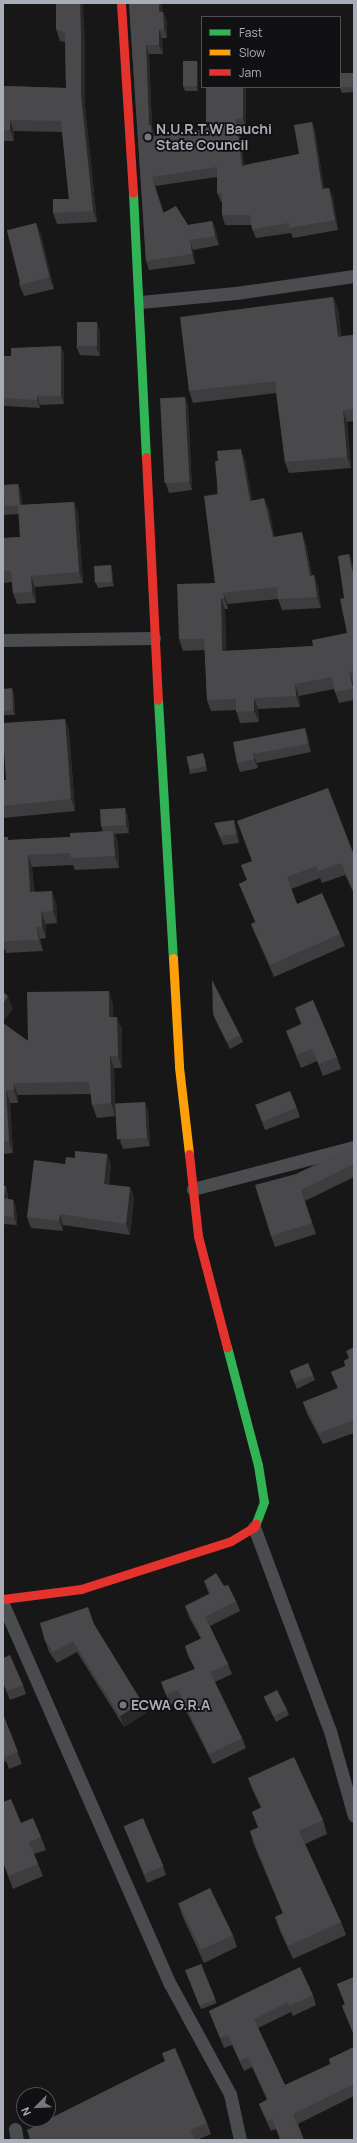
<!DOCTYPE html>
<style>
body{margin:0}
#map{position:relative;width:357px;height:2143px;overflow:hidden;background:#171717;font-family:Manrope,sans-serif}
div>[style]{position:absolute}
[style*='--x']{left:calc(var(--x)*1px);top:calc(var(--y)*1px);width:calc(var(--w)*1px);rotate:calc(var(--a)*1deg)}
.street>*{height:13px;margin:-6.5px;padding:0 6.5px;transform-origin:6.5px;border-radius:6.5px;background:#4b4c50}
.fast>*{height:9px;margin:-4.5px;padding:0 4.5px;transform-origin:4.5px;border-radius:4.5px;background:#30b455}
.slow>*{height:9px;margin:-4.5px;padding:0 4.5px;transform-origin:4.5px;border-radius:4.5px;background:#ff9f0a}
.jam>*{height:9px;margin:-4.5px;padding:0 4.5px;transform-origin:4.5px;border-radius:4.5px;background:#e5322d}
.wall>*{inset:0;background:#3d3d3f;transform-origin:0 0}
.shaded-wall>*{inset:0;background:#29292a}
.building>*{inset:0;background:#49494c;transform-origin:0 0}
.dots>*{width:11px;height:11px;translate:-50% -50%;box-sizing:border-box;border:2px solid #111113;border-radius:50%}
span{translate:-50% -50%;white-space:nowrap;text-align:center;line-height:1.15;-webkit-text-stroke:3.5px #111113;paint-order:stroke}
.poi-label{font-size:14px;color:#a8adb8;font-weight:700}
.left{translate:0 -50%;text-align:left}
.frame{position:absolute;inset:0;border:4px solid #a8adb8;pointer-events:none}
.legend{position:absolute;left:201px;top:16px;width:140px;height:72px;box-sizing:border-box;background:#111113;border:1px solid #4d4f55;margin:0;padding:5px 7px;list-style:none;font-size:12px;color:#a8adb8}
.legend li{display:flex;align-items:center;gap:8px;height:20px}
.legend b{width:20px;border:1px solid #4d4f55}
.north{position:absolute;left:16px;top:2087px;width:40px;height:40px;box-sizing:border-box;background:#111113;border:1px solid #4d4f55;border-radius:50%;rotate:246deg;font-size:11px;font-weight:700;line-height:16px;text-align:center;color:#a8adb8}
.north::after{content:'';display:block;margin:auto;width:14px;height:18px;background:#757880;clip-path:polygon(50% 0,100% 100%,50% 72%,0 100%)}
</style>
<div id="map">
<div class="street">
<div style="--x:140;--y:302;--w:96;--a:-5.4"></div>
<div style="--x:236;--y:293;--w:119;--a:-8.2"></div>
<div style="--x:3;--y:640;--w:151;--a:-0.8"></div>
<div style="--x:193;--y:1189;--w:166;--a:-14.6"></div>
<div style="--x:254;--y:1527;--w:218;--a:69.6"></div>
<div style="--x:330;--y:1731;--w:88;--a:74.2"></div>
<div style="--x:3;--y:1604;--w:415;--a:66.3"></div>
<div style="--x:170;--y:1984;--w:125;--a:61.4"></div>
<div style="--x:230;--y:2094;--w:47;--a:77.7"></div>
<div style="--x:15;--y:2129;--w:11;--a:80"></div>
</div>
<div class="fast">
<div style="--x:133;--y:193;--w:264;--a:87.2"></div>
<div style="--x:158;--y:700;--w:258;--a:86.7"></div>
<div style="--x:227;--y:1347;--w:122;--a:75.3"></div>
<div style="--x:258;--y:1465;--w:37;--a:81"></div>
<div style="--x:264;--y:1502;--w:22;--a:111"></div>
</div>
<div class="slow">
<div style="--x:173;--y:958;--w:109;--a:86.8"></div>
<div style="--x:179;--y:1067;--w:88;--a:83.4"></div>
</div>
<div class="jam">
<div style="--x:121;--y:3;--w:190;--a:86.4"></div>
<div style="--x:146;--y:457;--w:243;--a:87.2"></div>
<div style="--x:189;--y:1154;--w:82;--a:83.7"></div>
<div style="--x:198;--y:1236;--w:115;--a:75.4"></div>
<div style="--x:3;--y:1599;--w:79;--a:-7.3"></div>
<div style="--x:81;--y:1589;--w:157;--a:-17.7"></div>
<div style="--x:231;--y:1541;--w:27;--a:-31"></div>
<div style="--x:254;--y:1527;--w:4;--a:-63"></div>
</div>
<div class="wall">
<div style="clip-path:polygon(56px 3px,85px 43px,85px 106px,97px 222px,57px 224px,53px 213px,69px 199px,62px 132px,14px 131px,14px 141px,3px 141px,3px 86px,66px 88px,65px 42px,60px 41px,56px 29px)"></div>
<div style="clip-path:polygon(129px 3px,162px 3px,162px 12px,163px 12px,167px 21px,167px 38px,162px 38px,163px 54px,149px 54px,152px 127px,155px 136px,206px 129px,206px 87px,245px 87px,246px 89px,246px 129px,239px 129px,244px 165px,299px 154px,312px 122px,315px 131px,324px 189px,329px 188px,333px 197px,338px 230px,293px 238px,291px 233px,256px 238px,252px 229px,252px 225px,225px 225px,222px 215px,222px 202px,221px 202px,217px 193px,217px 177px,155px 186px,164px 213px,188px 225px,212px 221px,216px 230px,219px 245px,193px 250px,195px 264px,149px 270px,146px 261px)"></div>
<div style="clip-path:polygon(197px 61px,198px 66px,198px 91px,185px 91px,183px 86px)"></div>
<div style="clip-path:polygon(354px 73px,354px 92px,342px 93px,340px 88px)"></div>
<div style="clip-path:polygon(36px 223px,41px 235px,54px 289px,24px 296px,19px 284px)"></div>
<div style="clip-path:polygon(333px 297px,338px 309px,341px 336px,354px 335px,354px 421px,347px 422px,351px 468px,289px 473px,285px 462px,276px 393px,193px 403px,189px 391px)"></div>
<div style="clip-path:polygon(100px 331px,100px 356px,80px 355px,76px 346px)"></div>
<div style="clip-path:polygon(64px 354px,64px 404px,40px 405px,40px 408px,3px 406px,3px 398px,11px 356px)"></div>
<div style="clip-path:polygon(185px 397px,188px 406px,192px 490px,169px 493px,166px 484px)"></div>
<div style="clip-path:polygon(245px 460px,252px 500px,269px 509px,274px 537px,306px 544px,312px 576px,314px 575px,318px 587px,321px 608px,282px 610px,278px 599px,228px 604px,228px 609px,225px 609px,226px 651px,313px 646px,347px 633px,344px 598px,349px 554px,354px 570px,354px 683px,353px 683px,354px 686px,354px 700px,339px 703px,334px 689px,299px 696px,300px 707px,258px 709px,259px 722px,240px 723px,236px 710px,211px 711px,207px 700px,205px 650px,183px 651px,179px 639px,215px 583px,218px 461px)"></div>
<div style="clip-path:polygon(18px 484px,21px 493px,22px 505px,74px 502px,78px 513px,83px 583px,35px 587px,36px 603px,17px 604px,13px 593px,12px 582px,3px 583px,3px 538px,20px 537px,19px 514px,3px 515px,3px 485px)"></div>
<div style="clip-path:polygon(111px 565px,112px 570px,114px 586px,98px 588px,96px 583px)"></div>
<div style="clip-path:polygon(3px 689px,14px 693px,15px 715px,3px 715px)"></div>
<div style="clip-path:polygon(65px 719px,69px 731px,75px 811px,3px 818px,3px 780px,6px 780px)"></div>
<div style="clip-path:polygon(305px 728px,308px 737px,311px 752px,257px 763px,258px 768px,240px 772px,237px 763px)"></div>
<div style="clip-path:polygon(205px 758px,207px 771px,190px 774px,189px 770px)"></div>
<div style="clip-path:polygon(125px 808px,128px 817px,129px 833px,115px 834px,118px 843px,119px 868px,75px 870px,73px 865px,32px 867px,34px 891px,56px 902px,57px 923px,46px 924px,46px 938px,40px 939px,43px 951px,6px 953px,5px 949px,3px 949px,3px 837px,9px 840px,70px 837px,103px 831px,101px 826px)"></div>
<div style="clip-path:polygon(214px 823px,237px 829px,239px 843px,223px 845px)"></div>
<div style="clip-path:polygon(354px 855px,354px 894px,345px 875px,322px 883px,320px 878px,291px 889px,297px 904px,340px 934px,345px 946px,274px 977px,256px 936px,251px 924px,255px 922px,239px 884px,247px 880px,241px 865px)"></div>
<div style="clip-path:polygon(113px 1004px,113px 1017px,122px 1029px,122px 1068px,114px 1068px,115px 1116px,97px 1118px,92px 1105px,91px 1094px,18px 1095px,18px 1103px,10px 1103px,13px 1153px,3px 1154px,3px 1023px,28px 1041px)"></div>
<div style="clip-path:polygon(295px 1008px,337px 1057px,341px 1069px,323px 1076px,317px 1061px,301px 1068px,286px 1031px,301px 1024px)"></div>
<div style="clip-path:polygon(213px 1014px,240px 1035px,243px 1042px,230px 1049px,216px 1021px)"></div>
<div style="clip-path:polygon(145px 1102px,148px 1110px,150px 1146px,123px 1149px,120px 1141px)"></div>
<div style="clip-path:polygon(255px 1104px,297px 1108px,300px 1117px,265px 1130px)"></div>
<div style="clip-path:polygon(354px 1147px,354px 1177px,305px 1201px,316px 1234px,275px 1247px,271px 1236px,296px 1174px)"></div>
<div style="clip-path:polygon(107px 1154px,111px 1165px,109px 1185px,130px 1187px,134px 1198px,130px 1235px,63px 1225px,63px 1231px,31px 1228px,27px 1217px,65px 1164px,75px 1158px)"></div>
<div style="clip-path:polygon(3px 1186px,8px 1194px,8px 1199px,13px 1200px,16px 1208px,17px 1225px,3px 1224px)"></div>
<div style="clip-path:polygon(354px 1347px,354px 1433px,323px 1444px,307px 1414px,303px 1402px,338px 1388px,331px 1372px,345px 1366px,344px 1361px,349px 1358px)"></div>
<div style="clip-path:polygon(290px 1372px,313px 1375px,315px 1380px,297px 1389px)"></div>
<div style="clip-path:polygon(204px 1581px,224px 1586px,236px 1601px,240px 1611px,210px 1626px,228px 1664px,232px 1674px,215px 1682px,242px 1738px,246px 1748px,213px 1764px,181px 1701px,170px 1705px,161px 1682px,195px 1669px,188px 1656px,185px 1646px,201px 1639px,189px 1617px,185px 1606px,209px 1594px)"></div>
<div style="clip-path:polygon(40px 1623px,94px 1625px,146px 1713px,124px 1727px,77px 1652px,57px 1663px,49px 1652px)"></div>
<div style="clip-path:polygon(3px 1658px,23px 1685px,26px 1694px,10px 1700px,3px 1683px)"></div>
<div style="clip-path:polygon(264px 1697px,287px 1710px,289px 1715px,276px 1722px,266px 1702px)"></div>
<div style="clip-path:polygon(3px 1714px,22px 1764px,9px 1769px,6px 1761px,3px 1763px)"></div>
<div style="clip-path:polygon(248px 1778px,323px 1820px,327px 1834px,305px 1844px,341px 1922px,346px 1935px,293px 1959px,280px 1931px,275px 1917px,283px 1914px,254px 1845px,250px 1831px,258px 1828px,252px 1812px,261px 1808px,253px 1791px)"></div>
<div style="clip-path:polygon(3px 1802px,21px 1823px,41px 1837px,46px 1850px,34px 1854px,43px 1876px,13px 1889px,3px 1863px)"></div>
<div style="clip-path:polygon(124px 1826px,163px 1866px,166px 1875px,147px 1883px)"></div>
<div style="clip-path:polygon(178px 1903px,233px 1935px,237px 1947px,204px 1963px,182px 1915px)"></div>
<div style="left:201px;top:1964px;width:42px;height:17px;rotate:68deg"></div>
<div style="clip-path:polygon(354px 1977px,354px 2036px,342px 2006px,345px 2004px,337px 1984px)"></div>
<div style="clip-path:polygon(313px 1995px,316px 2005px,293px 2016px,291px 2012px,258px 2028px,285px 2085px,330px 2064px,329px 2059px,354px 2047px,354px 2096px,298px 2124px,304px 2140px,280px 2140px,276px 2129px,271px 2131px,263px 2114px,259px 2104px,267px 2100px,252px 2067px,244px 2071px,232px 2045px,224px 2048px,209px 2011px)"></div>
<div style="clip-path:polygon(207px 2123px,211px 2134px,197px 2140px,30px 2140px,27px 2130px)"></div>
</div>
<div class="shaded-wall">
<div style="clip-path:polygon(80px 3px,83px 3px,85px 43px,85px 106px,97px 222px,93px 211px,81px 95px)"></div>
<div style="clip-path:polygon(159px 3px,162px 3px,163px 21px,159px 12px)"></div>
<div style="clip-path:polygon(163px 12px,167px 21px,167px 38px,164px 29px)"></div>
<div style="clip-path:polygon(159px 29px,162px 38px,163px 54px,159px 45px)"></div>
<div style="clip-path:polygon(146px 45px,149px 54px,152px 127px,155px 134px,156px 145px,149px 125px)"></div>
<div style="clip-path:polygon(197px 61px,198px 66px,198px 91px,196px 86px)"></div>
<div style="clip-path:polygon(243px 87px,245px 87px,246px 89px,246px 129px,243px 119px)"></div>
<div style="clip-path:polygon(236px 119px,239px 129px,246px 175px,242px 166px)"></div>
<div style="clip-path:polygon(10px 120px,14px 131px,14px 141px,10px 130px)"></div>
<div style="clip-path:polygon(312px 122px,315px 131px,326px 198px,322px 189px)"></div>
<div style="clip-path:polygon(152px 177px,155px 186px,167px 223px,163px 213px)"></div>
<div style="clip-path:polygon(329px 188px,333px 197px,338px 230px,335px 220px)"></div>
<div style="clip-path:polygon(212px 221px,216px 230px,219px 245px,215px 236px)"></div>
<div style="clip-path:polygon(36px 223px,41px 235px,54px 289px,49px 277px)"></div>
<div style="clip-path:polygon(190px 240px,193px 250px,195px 264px,192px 254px)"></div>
<div style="clip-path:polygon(333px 297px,338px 309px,342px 349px,338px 337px)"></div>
<div style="clip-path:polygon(97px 322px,100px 331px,100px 356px,96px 347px)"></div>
<div style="clip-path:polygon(61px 346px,64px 354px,64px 404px,61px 396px)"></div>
<div style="clip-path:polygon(37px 396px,40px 405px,40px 408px,37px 400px)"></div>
<div style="clip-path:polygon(185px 397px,188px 406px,192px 490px,189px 482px)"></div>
<div style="clip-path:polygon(343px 410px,347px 422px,351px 468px,347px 457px)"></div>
<div style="clip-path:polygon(3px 415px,4px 417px,4px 436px,3px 433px)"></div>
<div style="clip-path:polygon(241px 449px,245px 460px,254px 512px,250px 501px)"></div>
<div style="clip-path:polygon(18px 484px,21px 493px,23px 513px,20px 505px)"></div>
<div style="clip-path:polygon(264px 498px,269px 509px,277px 549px,273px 537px)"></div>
<div style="clip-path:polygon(74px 502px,78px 513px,83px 583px,79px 572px)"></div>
<div style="clip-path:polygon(302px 532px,306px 544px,314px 587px,310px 576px)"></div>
<div style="clip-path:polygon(349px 554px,353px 566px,354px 576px,352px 571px)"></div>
<div style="clip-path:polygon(111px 565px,112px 570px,114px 586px,112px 582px)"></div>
<div style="clip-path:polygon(314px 575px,318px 587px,321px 608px,317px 597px)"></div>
<div style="clip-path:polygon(31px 576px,35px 587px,36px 603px,32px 592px)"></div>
<div style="clip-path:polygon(223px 593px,228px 604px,228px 609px,224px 598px)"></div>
<div style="clip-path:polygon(221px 598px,225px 609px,227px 662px,222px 651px)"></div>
<div style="clip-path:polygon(349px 672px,353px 683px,354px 692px)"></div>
<div style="clip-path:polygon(295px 684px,299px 696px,300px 707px,296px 696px)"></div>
<div style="clip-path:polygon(12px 688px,14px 693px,15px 715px,13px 710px)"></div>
<div style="clip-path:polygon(254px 698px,258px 709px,259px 722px,254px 711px)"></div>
<div style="clip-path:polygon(65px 719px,69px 731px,75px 811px,71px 799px)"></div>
<div style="clip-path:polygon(305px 728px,308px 737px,311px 752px,308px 744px)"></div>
<div style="clip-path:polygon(203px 753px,205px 758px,207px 771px,206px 766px)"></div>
<div style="clip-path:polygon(253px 754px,257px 763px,258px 768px,254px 759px)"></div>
<div style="clip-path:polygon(125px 808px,128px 817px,129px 833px,126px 825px)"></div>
<div style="clip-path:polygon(234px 820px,237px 829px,239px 843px,236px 834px)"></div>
<div style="clip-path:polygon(113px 831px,118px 843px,119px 868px,115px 856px)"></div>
<div style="clip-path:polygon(28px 855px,32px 867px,34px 903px,30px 892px)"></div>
<div style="clip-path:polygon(52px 891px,56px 902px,57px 923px,53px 911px)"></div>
<div style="clip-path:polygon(41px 912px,46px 924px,46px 938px,42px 927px)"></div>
<div style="clip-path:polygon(36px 927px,40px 939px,43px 951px,39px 940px)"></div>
<div style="clip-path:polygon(109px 991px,113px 1004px,114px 1029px,109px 1017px)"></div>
<div style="clip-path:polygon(8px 996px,13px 1009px,3px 1022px,3px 1004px)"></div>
<div style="clip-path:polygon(117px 1017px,122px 1029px,122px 1068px,118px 1056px)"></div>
<div style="clip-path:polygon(110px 1056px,114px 1068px,115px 1116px,111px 1103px)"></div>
<div style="clip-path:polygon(13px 1083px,18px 1095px,18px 1103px,14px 1090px)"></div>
<div style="clip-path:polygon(6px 1090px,10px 1103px,13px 1153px,9px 1141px)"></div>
<div style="clip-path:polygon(145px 1102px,148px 1110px,150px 1146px,147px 1138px)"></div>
<div style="clip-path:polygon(107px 1154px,111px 1165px,107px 1195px,104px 1184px)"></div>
<div style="clip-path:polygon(6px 1186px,8px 1194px,7px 1206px,4px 1198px)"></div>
<div style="clip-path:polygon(130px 1187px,134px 1198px,130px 1235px,126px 1224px)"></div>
<div style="clip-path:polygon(301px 1190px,305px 1201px,316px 1234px,312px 1223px)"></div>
<div style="clip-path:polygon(13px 1200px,16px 1208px,17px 1225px,14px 1217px)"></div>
<div style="clip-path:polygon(60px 1214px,63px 1225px,63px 1231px,59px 1221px)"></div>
<div style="clip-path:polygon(142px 1702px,146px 1713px,124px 1727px,120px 1716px)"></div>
</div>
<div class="building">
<div style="clip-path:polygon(56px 3px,80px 3px,81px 32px,81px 95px,93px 211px,53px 213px,53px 199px,69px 199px,61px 121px,10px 120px,10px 130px,3px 130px,3px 86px,66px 88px,65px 33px,56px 29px)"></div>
<div style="clip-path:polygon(129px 3px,159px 3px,159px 12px,163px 12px,164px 29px,159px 29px,159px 45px,146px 45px,149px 125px,151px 125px,152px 136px,206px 129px,206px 87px,243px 87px,243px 119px,236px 119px,242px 166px,299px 154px,294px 125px,312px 122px,322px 189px,329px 188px,335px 220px,289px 228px,289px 223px,252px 229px,250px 215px,222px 215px,222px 193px,217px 193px,217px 167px,152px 177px,163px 213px,176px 206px,188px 225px,212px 221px,215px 236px,190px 240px,192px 254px,146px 261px)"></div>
<div style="left:183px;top:61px;width:14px;height:25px"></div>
<div style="left:354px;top:73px;width:14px;height:14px;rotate:90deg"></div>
<div style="left:36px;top:223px;width:56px;height:30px;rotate:76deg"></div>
<div style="clip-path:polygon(333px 297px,338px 337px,354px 335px,354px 409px,343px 410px,347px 457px,285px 462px,275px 381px,189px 391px,180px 317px)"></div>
<div style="left:77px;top:322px;width:20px;height:24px"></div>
<div style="clip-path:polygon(61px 346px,61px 396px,37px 396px,37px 400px,3px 398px,3px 356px,11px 356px,11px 348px)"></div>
<div style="left:185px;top:397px;width:85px;height:25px;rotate:87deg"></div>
<div style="clip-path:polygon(241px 449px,250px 501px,264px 498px,273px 537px,302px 532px,310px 576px,314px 575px,317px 597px,278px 599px,277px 587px,223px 593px,224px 598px,221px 598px,222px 651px,313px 646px,312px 640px,347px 633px,340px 599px,344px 598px,338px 556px,349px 554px,352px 571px,354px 571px,354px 671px,349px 672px,353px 688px,335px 692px,332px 677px,295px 684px,296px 696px,254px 698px,254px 711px,236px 712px,236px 699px,207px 700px,204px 639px,179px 639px,177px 584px,215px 583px,204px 496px,218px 494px,215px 461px,218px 461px,217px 451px)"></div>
<div style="left:18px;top:484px;width:21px;height:15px;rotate:85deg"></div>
<div style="clip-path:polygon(74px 502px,79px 572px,31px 576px,32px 592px,13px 593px,11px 571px,3px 571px,3px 538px,20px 537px,18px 505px)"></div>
<div style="left:111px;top:565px;width:17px;height:17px;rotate:87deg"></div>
<div style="clip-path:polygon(12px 688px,13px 710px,3px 711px,3px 689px)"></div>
<div style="clip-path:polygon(65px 719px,71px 799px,3px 806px,3px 780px,6px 780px,3px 735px,3px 723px)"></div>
<div style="clip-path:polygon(305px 728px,308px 744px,253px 754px,254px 759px,237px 763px,233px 742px)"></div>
<div style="left:203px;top:753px;width:13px;height:17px;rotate:77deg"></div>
<div style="clip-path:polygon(328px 788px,354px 855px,354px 891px,341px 863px,318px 871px,316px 866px,287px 877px,297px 904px,322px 893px,340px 934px,270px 965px,251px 924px,256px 922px,239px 884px,247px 880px,241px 865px,252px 861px,237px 821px)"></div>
<div style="left:125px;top:808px;width:17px;height:25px;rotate:87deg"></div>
<div style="clip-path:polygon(234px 820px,236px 834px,220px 836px,214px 823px)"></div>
<div style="clip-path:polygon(113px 831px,115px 856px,71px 858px,70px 853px,28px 855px,30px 892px,52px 891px,53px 911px,41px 912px,42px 927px,36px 927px,39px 940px,3px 941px,3px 837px,8px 837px,8px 840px,70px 837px,70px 833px)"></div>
<div style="clip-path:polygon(212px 980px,240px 1035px,227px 1042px,213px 1014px)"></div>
<div style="clip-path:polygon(109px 991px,109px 1017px,117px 1017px,118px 1056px,110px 1056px,111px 1103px,92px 1105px,89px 1082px,13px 1083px,14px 1090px,6px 1090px,9px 1141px,3px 1141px,3px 1023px,28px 1041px,27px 992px)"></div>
<div style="clip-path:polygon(3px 992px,8px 996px,3px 1004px)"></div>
<div style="clip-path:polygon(313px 1000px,337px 1057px,319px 1064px,312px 1049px,297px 1055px,286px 1031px,302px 1024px,295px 1008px)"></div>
<div style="left:290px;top:1091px;width:18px;height:37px;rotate:68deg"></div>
<div style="left:145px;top:1102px;width:36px;height:30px;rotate:87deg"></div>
<div style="clip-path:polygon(354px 1147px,354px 1164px,301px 1190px,312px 1223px,271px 1236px,255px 1185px,296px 1174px)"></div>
<div style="clip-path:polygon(75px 1151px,107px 1154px,104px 1184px,130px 1187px,126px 1224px,60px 1214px,59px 1221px,27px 1217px,34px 1160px,65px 1164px,66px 1157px,75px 1158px)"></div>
<div style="clip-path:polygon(3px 1186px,6px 1186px,4px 1198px,13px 1200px,14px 1217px,3px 1216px)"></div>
<div style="clip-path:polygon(354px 1347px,354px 1420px,319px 1433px,303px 1402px,338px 1388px,331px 1372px,346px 1366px,344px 1361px,349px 1358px,346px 1351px)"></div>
<div style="left:308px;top:1363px;width:13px;height:20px;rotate:67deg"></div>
<div style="clip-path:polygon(216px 1573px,224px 1586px,228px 1585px,236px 1601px,205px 1617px,228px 1664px,210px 1672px,242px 1738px,209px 1754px,178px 1690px,166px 1695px,161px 1682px,195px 1669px,185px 1646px,202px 1638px,185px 1606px,211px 1593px,204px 1581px)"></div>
<div style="clip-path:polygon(88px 1607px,94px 1624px,142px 1702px,120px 1716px,73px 1641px,53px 1652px,45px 1641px,40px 1623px)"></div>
<div style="clip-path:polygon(10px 1655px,23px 1685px,7px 1691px,3px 1682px,3px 1658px)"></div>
<div style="left:277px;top:1690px;width:22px;height:15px;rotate:63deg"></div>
<div style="clip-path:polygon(3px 1714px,18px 1752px,4px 1757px,3px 1754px)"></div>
<div style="clip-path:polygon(294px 1757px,323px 1820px,299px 1831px,341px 1922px,288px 1946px,275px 1917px,283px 1913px,250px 1831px,259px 1827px,252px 1812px,262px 1807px,248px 1778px)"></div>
<div style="clip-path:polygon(11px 1799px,21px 1823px,33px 1818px,41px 1837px,29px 1842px,38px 1864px,9px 1876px,3px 1862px,3px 1802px)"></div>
<div style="left:143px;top:1818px;width:52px;height:21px;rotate:67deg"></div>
<div style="left:210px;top:1888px;width:52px;height:35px;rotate:64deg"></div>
<div style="left:201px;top:1964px;width:38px;height:17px;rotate:68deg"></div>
<div style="clip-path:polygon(300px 1967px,313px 1995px,289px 2006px,288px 2002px,254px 2019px,285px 2085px,331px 2064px,329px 2059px,354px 2047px,354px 2084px,293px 2114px,304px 2140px,281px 2140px,272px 2119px,268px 2121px,259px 2104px,268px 2099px,248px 2057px,240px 2061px,228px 2035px,220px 2038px,209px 2011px)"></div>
<div style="clip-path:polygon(354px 1977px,354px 2034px,342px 2006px,345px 2004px,337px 1984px)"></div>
<div style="clip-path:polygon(175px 2048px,207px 2123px,190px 2130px,195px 2140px,31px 2140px,27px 2130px,165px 2061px,162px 2053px)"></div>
</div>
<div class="dots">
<div style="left:148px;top:137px;background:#757880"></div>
<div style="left:123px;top:1705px;background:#757880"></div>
</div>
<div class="poi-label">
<span class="left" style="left:156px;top:137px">N.U.R.T.W Bauchi<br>State Council</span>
<span class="left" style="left:131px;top:1705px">ECWA G.R.A</span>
</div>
<div class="frame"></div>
<ul class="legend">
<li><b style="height:5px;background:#30b455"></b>Fast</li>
<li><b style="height:5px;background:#ff9f0a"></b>Slow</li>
<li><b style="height:5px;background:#e5322d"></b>Jam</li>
</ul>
<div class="north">N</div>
</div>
